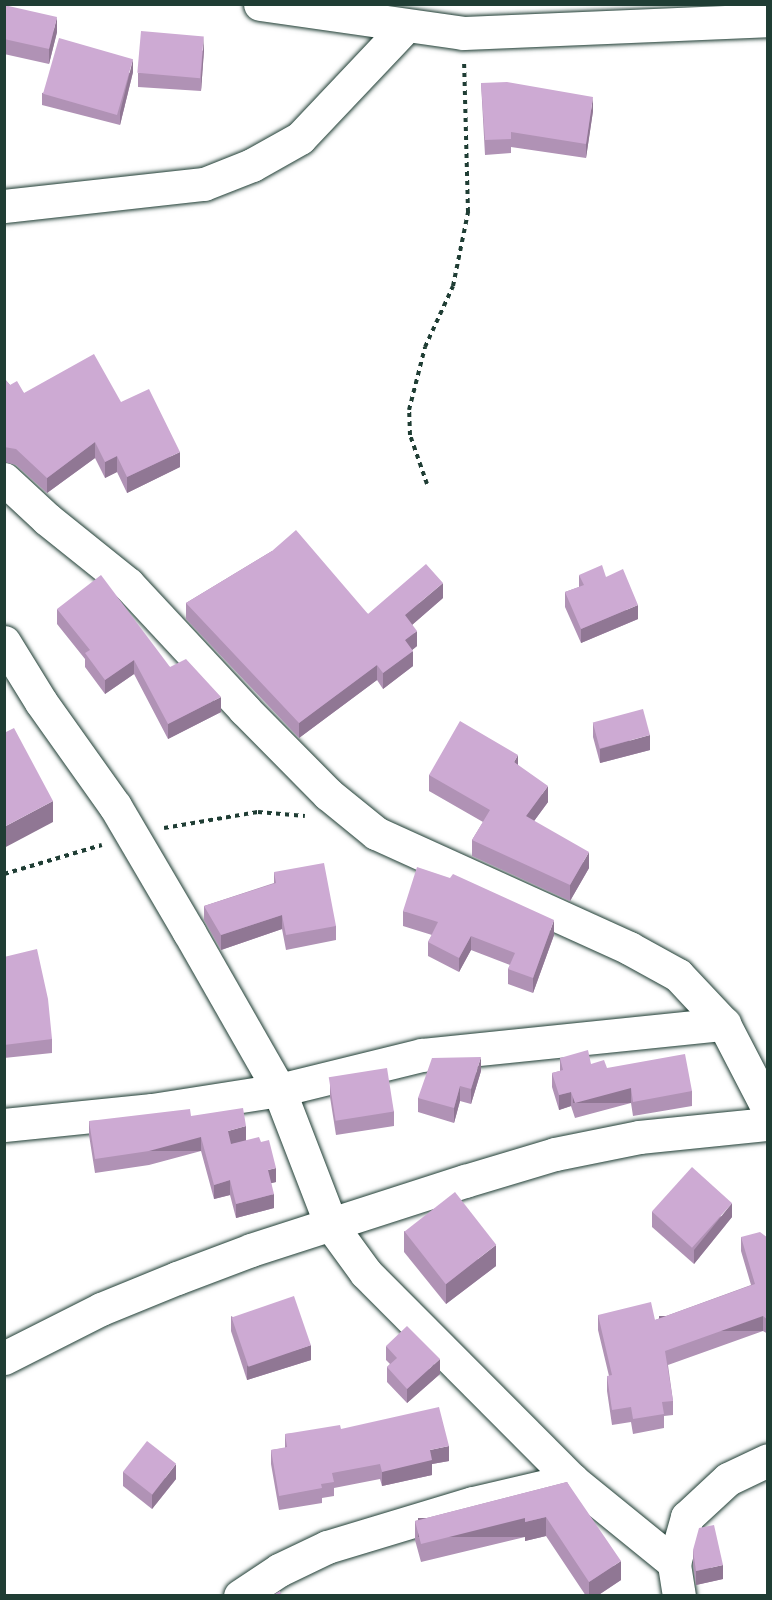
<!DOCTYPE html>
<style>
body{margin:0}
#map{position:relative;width:772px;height:1600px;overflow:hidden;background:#fff;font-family:"Indie Flower",sans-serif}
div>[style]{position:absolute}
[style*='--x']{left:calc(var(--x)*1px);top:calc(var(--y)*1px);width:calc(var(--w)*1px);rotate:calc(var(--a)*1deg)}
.path>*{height:4px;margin-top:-2px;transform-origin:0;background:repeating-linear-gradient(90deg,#1f3d34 0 4.5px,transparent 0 9px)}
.roads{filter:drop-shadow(0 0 2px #1f3d34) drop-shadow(0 0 2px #1f3d34)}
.street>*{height:33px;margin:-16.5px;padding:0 16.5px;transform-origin:16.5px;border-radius:16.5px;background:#fff}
.secondary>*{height:33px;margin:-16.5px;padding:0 16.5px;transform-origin:16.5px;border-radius:16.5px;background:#fff}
.wall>*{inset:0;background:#b092b5}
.shaded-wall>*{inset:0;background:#907794;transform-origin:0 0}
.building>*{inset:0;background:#cdaad3;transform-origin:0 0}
span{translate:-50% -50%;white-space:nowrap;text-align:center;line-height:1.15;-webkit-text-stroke:4.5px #fff;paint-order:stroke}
.frame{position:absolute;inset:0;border:6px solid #1f3d34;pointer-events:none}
</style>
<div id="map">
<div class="path">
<div style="--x:427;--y:484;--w:52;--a:-109.1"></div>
<div style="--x:410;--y:435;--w:25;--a:-92"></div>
<div style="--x:409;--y:410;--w:65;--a:-75.7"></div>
<div style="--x:425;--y:347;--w:67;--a:-65.3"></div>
<div style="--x:453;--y:286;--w:76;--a:-78.5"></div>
<div style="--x:468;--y:212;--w:148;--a:-91.5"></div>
<div style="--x:164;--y:828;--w:95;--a:-9.7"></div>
<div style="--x:258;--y:812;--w:47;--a:4.9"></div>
<div style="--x:4;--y:874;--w:102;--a:-16.5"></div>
</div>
<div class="roads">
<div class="street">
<div style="--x:4;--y:206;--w:201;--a:-6.3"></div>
<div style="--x:204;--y:184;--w:52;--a:-21.6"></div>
<div style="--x:252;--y:165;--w:55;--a:-29.4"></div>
<div style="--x:300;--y:138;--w:153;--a:-46.6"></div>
<div style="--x:4;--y:479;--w:59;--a:42.9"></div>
<div style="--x:47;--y:519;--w:104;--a:38.7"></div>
<div style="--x:128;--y:584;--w:171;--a:47.1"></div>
<div style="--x:244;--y:709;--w:120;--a:45.3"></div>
<div style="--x:328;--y:794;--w:62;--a:39.1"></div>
<div style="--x:376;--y:833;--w:278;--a:24.4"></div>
<div style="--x:629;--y:948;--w:56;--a:28.9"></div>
<div style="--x:678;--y:975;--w:67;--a:46.8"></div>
<div style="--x:724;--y:1024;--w:96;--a:62.6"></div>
<div style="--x:4;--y:642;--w:70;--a:58.3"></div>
<div style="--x:41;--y:702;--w:128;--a:54.6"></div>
<div style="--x:115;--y:806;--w:146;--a:59.6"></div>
<div style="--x:189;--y:932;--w:182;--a:60.3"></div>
<div style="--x:279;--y:1090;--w:145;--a:68.9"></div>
<div style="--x:331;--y:1225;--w:59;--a:53.9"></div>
<div style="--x:366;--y:1273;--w:292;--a:45.1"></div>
<div style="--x:572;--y:1480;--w:132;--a:39.1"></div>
<div style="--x:4;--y:1125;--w:149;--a:-5.8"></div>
<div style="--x:152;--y:1110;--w:129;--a:-8.9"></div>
<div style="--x:279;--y:1090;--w:147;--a:-13.8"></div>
<div style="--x:422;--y:1055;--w:304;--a:-5.9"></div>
<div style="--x:4;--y:1358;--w:109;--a:-26.8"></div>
<div style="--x:101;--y:1309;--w:82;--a:-22.2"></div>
<div style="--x:177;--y:1278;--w:79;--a:-20.7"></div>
<div style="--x:251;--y:1250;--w:225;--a:-17.9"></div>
<div style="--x:465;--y:1181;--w:94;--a:-16.7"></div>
<div style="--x:555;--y:1154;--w:86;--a:-11.4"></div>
<div style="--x:639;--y:1137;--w:130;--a:-5.8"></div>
<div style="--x:240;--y:1596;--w:47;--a:-33.7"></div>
<div style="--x:279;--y:1570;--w:53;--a:-25.6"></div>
<div style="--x:327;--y:1547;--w:152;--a:-16.8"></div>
<div style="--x:473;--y:1503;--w:102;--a:-13.1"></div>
<div style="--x:679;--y:1596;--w:33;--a:-99"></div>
<div style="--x:674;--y:1563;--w:48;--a:-74.2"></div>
<div style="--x:687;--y:1517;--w:56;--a:-42.8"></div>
<div style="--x:728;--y:1479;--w:44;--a:-25.4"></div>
</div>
<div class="secondary">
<div style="--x:260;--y:4;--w:205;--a:8.1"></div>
<div style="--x:463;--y:33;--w:305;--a:-2.4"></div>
</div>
</div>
<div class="wall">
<div style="clip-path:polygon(4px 5px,57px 32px,49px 64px,4px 54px)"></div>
<div style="clip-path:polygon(204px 50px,201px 91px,138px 87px,138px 73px)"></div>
<div style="clip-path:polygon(133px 72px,120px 125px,42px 105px,42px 93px)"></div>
<div style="clip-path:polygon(481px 83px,593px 111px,586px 158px,511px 147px,511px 153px,485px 155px)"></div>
<div style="clip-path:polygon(4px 378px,10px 385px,24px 393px,121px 402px,180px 467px,127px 493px,117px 472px,105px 478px,95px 458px,47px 493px,16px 465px,4px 462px)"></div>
<div style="clip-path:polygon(272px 551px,368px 614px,443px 598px,412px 625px,417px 646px,412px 650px,413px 666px,383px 689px,377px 680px,299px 738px,186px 619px,186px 603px)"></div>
<div style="clip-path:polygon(579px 575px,638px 619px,581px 643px,565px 607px,565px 592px,579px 587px)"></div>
<div style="clip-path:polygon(57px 609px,170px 667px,221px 712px,168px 739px,134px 674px,105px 694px,85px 667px,85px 659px,57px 624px)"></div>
<div style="clip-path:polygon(593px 723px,650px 750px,600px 763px,593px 737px)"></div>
<div style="clip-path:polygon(518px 765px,548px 802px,534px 821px,589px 868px,570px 901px,472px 856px,472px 840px,483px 822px,429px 791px,429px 775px)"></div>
<div style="clip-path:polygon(274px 872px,336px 926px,336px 940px,286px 950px,282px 929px,221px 950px,204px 920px,204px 906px,274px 883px)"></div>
<div style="clip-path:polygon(403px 911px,554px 935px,533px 993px,508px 984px,508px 969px,510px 965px,471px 950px,459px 972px,428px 956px,428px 942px,432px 935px,403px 926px)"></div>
<div style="clip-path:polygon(4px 957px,52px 1039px,52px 1053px,4px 1058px)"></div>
<div style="clip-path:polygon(560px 1058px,591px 1064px,692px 1091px,692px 1106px,633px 1116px,631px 1103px,575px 1118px,571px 1106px,559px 1110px,552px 1087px,552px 1073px,560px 1071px)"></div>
<div style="clip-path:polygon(481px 1071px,471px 1104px,460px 1101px,454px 1123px,418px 1112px,418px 1098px)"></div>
<div style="clip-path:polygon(330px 1082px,394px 1111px,394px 1126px,336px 1135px,330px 1097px)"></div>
<div style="clip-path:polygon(191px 1116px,246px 1140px,276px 1182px,271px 1183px,274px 1208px,236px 1218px,230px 1195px,214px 1199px,201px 1151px,149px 1165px,95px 1173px,89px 1135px,89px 1121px)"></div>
<div style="clip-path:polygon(652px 1212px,732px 1217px,694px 1264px,652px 1227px)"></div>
<div style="clip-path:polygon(404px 1231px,496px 1266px,446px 1304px,404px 1252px)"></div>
<div style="clip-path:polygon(741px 1237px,768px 1238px,768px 1334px,763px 1331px,668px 1365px,673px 1401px,673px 1415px,664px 1416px,664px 1428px,633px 1434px,631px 1422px,612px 1425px,607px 1391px,607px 1376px,609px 1376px,598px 1330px,598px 1315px,655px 1320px,751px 1285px,741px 1251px)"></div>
<div style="clip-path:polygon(231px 1316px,311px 1360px,247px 1380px,231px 1331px)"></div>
<div style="clip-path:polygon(386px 1346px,440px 1374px,407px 1403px,387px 1382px,387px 1367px,390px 1364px,386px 1360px)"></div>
<div style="clip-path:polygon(341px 1429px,449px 1461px,432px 1464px,432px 1475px,382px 1486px,380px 1479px,334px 1488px,334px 1496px,322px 1498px,322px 1503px,279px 1510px,271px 1464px,271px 1450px,285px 1448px,285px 1434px)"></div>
<div style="clip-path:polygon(123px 1472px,176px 1479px,152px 1509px,123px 1486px)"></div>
<div style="clip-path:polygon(567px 1482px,621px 1580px,597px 1596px,586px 1596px,546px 1536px,525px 1541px,525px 1537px,421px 1562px,415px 1540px,415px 1521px)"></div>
<div style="clip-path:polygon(693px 1550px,723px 1579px,696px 1585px,693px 1564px)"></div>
</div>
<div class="shaded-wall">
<div style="clip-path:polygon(57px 17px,57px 32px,49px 64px,49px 49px)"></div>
<div style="clip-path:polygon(204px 36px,204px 50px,201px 91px,201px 77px)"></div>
<div style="clip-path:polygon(133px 59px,133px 72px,120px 125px,120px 112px)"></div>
<div style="clip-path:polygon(593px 97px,593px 111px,586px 158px,586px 144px)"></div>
<div style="clip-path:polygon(95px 442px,95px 458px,47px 493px,47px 478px)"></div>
<div style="clip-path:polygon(180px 452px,180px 467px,127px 493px,127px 477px)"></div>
<div style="clip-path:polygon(117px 456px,117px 472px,105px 478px,105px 462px)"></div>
<div style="clip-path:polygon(443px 583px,443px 598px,405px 631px,405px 615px)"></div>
<div style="clip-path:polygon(638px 605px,638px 619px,581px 643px,581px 629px)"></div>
<div style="clip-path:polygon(417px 631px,417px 646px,405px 656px,405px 640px)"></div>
<div style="clip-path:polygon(413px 651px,413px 666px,383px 689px,383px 673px)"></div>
<div style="clip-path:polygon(134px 660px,134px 674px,105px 694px,105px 680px)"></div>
<div style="clip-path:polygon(377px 665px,377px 680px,299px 738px,299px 723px)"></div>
<div style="clip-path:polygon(221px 697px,221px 712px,168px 739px,168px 724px)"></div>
<div style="clip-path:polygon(650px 735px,650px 750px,600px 763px,600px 749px)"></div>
<div style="clip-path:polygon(518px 755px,518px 770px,514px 762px)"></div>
<div style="clip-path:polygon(548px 786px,548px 802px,526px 832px,526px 816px)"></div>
<div style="clip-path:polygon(53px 801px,53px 822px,4px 848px,4px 827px)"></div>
<div style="clip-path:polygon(589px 852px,589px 868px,570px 901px,570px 885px)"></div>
<div style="clip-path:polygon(282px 915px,282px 929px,221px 950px,221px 935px)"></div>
<div style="clip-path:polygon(554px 920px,554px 935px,533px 993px,533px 978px)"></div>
<div style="clip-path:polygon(471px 936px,471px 950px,459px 972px,459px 958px)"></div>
<div style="clip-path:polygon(481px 1057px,481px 1071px,471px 1104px,471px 1089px)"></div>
<div style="clip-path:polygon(460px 1086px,460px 1101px,454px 1123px,454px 1108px)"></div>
<div style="left:631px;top:1088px;width:15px;height:58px;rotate:90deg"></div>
<div style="clip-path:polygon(571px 1092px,571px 1106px,559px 1110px,559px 1095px)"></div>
<div style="clip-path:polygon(246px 1126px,246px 1141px,228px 1145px,228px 1131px)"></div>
<div style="left:201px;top:1137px;width:14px;height:54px;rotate:90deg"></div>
<div style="clip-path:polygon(276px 1168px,276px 1182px,268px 1184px,268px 1170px)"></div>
<div style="clip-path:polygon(230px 1180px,230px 1195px,214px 1199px,214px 1185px)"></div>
<div style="clip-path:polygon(274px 1194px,274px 1208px,236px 1218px,236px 1204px)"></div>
<div style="clip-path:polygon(732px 1203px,732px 1217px,694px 1264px,694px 1250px)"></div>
<div style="clip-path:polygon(496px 1245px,496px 1266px,446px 1304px,446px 1284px)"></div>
<div style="left:763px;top:1316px;width:15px;height:104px;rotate:90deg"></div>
<div style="clip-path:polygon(311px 1345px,311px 1360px,247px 1380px,247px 1366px)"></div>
<div style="clip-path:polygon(440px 1359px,440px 1374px,407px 1403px,407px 1389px)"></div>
<div style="clip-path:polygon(449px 1446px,449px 1461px,432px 1464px,432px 1475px,382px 1486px,382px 1472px,430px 1450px)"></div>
<div style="clip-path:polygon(176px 1464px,176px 1479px,152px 1509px,152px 1495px)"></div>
<div style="clip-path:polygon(546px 1517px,546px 1536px,525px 1541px,525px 1522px)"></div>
<div style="left:525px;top:1518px;width:19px;height:107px;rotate:90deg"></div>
<div style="clip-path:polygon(621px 1561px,621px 1580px,597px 1596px,589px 1596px,589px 1582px)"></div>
<div style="clip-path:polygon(723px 1565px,723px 1579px,696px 1585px,696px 1571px)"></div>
</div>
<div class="building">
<div style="clip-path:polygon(4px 5px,57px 17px,49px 49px,4px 39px)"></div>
<div style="left:141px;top:31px;width:63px;height:42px;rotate:5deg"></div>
<div style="left:59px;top:38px;width:77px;height:58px;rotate:16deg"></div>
<div style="clip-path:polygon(507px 82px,593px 97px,586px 144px,511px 132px,511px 139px,485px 140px,481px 83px)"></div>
<div style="clip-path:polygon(94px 354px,121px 402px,149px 389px,180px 452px,127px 477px,117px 456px,105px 462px,95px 442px,47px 478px,16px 449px,4px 447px,4px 378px,10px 385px,17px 381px,24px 393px)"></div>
<div style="clip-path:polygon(296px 530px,368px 614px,426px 564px,443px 583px,405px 615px,417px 631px,405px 640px,413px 651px,383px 673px,377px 665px,299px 723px,186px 603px,272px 551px)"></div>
<div style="clip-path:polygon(602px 565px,606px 577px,623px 569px,638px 605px,581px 629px,565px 592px,584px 585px,579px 575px)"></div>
<div style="clip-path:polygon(101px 575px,170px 667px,186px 659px,221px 697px,168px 724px,134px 660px,105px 680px,85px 653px,90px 650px,57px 609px)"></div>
<div style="left:643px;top:709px;width:27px;height:52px;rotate:75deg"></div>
<div style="clip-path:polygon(460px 721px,518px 755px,514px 762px,548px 786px,526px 816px,589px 852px,570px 885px,472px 840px,490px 810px,429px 775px)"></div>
<div style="clip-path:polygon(14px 728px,53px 801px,4px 827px,4px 733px)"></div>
<div style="clip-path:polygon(324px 863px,336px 926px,286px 935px,282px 915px,221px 935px,204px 906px,276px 883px,274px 872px)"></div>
<div style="clip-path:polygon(417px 867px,450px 878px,453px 874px,554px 920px,533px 978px,508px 969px,515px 953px,471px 936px,459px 958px,428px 942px,438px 922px,403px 911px)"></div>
<div style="clip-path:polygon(37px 949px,48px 999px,52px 1039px,4px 1045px,4px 996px,6px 996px,4px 991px,4px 957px)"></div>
<div style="clip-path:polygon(588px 1050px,591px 1064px,604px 1060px,607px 1068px,685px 1054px,692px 1091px,633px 1102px,631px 1088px,575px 1103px,571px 1092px,559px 1095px,552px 1073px,563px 1070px,560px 1058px)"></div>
<div style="clip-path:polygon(481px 1057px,471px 1089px,460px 1086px,454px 1108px,418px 1098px,432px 1058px)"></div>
<div style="left:387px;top:1068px;width:44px;height:59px;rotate:81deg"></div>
<div style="clip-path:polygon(243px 1108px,246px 1126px,228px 1131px,231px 1144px,259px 1137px,261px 1142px,269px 1140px,276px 1168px,268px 1170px,274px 1194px,236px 1204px,230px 1180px,214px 1185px,201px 1137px,149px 1151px,95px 1159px,89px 1121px,190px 1109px,191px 1116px)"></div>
<div style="left:692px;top:1167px;width:54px;height:60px;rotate:42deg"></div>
<div style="left:455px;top:1192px;width:67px;height:64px;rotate:52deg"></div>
<div style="clip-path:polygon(760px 1232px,768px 1238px,768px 1320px,763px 1316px,665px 1351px,673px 1401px,662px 1402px,664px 1414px,633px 1419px,631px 1407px,612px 1410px,607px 1376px,612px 1375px,598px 1315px,651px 1302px,655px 1320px,755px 1284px,741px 1237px)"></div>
<div style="left:294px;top:1296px;width:52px;height:66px;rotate:71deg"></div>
<div style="clip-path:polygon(407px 1326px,440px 1359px,407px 1389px,387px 1367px,397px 1358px,386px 1346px)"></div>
<div style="clip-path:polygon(439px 1407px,449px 1446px,430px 1450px,432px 1460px,382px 1472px,380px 1464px,332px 1473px,334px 1482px,321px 1484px,322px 1488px,279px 1496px,271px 1450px,287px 1447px,285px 1434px,340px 1425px,341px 1429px)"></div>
<div style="left:147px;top:1441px;width:37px;height:39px;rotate:38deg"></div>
<div style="clip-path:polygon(567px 1482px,621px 1561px,589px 1582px,546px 1517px,525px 1522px,525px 1518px,421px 1544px,415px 1521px)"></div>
<div style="clip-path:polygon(714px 1525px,723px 1565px,696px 1571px,693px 1550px,699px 1528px)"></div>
<div style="clip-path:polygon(280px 1591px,282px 1596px,271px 1596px)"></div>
</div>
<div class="frame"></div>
</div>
